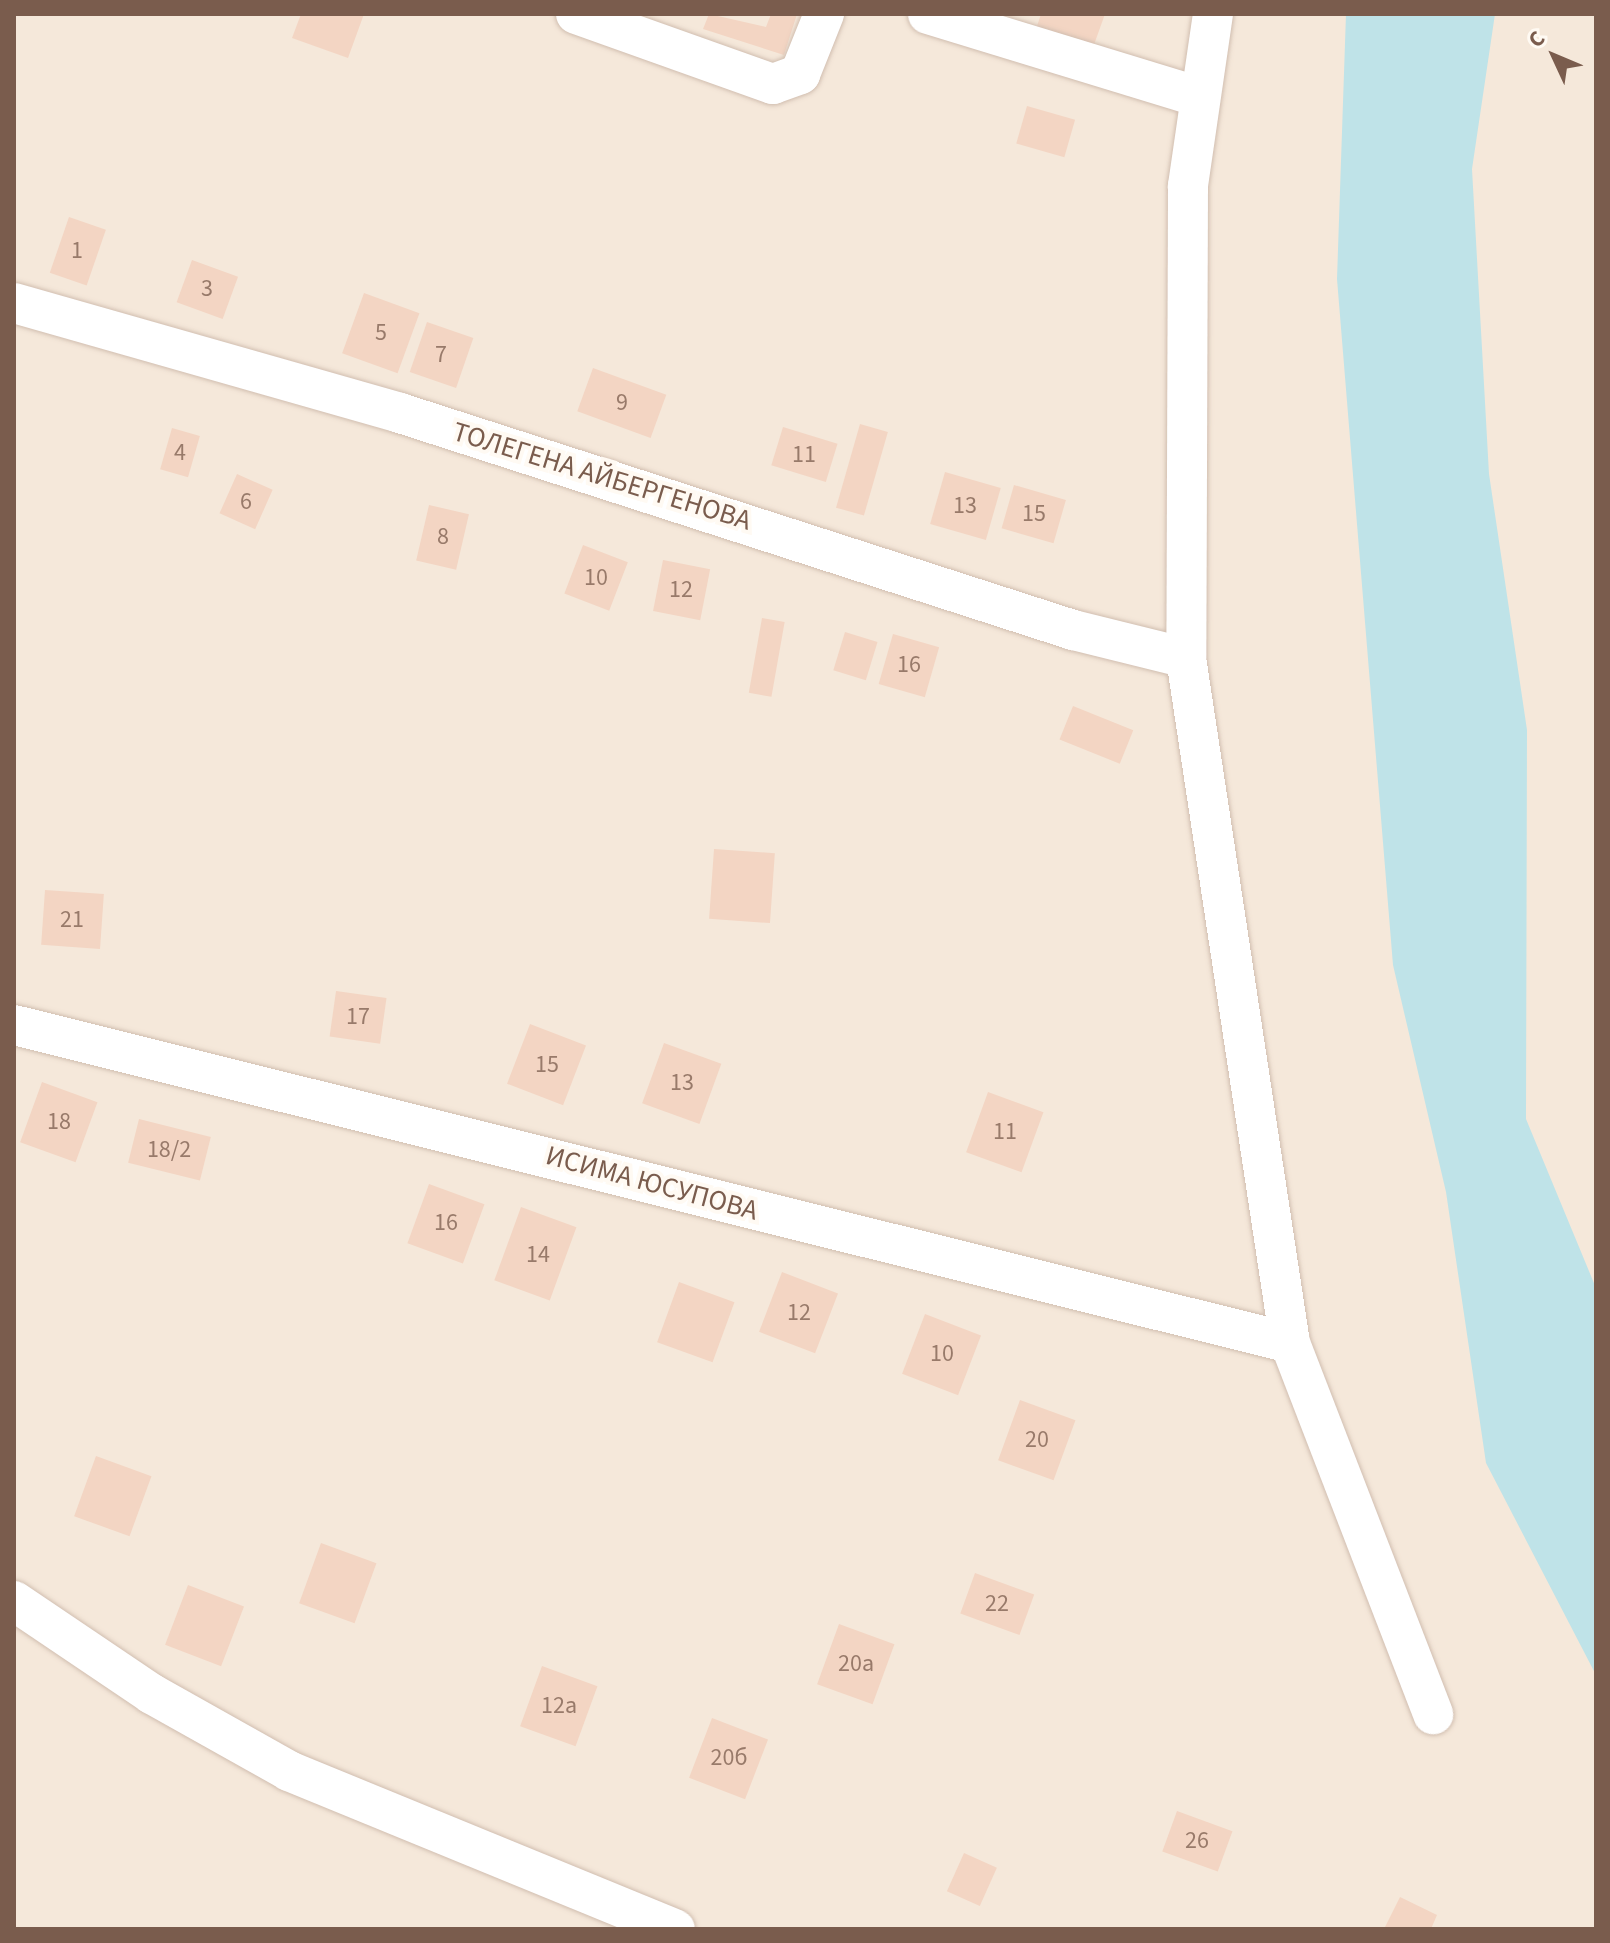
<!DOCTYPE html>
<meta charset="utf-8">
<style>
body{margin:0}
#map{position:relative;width:1610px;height:1943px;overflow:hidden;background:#fdf6ec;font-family:"Source Sans 3",sans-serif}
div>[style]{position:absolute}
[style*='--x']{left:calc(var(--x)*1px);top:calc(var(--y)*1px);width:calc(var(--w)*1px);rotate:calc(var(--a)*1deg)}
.residential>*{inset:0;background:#f5e8da;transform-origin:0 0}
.water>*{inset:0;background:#bfe3e8}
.building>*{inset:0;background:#f3d5c3;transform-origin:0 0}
.roads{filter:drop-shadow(0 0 2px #d1beb0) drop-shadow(0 0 2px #d1beb0)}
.minor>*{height:40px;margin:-20px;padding:0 20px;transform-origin:20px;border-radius:20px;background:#fff}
span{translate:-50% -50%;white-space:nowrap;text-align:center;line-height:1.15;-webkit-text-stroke:8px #fffaf3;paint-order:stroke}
.number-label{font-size:24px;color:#987a6a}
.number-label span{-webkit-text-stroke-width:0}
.street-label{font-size:28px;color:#7a5c4d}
.frame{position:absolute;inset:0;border:16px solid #7a5c4d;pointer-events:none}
.north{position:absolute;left:1514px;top:16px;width:80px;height:80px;-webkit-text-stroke:6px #fffaf3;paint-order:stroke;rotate:314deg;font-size:22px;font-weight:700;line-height:32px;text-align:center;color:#7a5c4d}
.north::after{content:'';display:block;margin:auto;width:28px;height:36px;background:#7a5c4d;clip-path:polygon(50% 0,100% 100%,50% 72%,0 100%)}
</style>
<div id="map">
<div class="residential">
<div style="left:14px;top:14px;width:1582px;height:1915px"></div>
</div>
<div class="water">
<div style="clip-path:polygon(1346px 14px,1495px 14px,1472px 169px,1489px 474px,1527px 730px,1526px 1119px,1596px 1288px,1596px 1675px,1486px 1463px,1446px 1192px,1393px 965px,1337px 279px)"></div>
</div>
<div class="building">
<div style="clip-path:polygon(301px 14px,364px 14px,348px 58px,292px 38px)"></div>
<div style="clip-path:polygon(709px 14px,766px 27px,771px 14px,797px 14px,784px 55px,703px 29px)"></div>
<div style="clip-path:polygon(1041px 14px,1105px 14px,1091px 53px,1035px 32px)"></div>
<div style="left:1027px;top:106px;width:50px;height:39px;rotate:16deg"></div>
<div style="left:69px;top:217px;width:39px;height:59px;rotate:19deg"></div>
<div style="left:192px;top:260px;width:49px;height:45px;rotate:20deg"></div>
<div style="left:364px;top:293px;width:59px;height:64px;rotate:20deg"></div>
<div style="left:427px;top:322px;width:49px;height:53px;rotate:19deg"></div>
<div style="left:593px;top:368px;width:78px;height:46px;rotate:20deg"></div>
<div style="left:860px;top:424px;width:29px;height:87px;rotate:16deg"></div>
<div style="left:783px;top:427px;width:57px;height:40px;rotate:17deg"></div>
<div style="left:172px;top:428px;width:29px;height:43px;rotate:16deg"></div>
<div style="left:945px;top:472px;width:58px;height:54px;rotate:16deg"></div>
<div style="left:237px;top:474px;width:39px;height:43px;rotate:24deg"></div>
<div style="left:1014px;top:485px;width:54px;height:45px;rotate:16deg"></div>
<div style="left:429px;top:505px;width:41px;height:57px;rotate:13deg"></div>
<div style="left:583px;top:545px;width:48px;height:52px;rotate:21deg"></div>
<div style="left:663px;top:560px;width:48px;height:52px;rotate:11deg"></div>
<div style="left:762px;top:618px;width:23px;height:76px;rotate:10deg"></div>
<div style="left:845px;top:632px;width:34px;height:40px;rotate:17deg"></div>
<div style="left:893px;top:634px;width:48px;height:52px;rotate:16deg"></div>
<div style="left:1073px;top:706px;width:65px;height:36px;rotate:22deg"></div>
<div style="left:714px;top:849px;width:61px;height:70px;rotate:4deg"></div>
<div style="left:45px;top:890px;width:59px;height:55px;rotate:4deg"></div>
<div style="left:336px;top:991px;width:51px;height:46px;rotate:8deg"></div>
<div style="left:530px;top:1024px;width:60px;height:64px;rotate:21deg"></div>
<div style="left:664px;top:1043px;width:61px;height:64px;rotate:20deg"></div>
<div style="left:42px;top:1082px;width:59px;height:64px;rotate:20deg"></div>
<div style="left:988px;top:1092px;width:59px;height:64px;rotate:20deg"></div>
<div style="left:139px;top:1119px;width:74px;height:45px;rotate:14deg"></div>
<div style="left:429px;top:1184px;width:59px;height:63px;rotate:20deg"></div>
<div style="left:521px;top:1207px;width:59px;height:78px;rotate:20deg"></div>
<div style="left:782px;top:1272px;width:60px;height:64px;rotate:21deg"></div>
<div style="left:679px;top:1282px;width:59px;height:64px;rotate:20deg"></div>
<div style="left:925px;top:1314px;width:60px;height:64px;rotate:21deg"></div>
<div style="left:1020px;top:1400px;width:59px;height:64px;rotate:20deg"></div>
<div style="left:96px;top:1456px;width:59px;height:64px;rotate:20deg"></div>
<div style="left:321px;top:1543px;width:59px;height:64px;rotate:20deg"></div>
<div style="left:975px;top:1573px;width:63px;height:43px;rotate:20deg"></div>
<div style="left:188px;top:1585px;width:60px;height:64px;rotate:21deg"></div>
<div style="left:839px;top:1624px;width:59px;height:64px;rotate:20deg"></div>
<div style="left:542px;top:1666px;width:59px;height:64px;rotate:20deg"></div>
<div style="left:712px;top:1718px;width:60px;height:64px;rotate:21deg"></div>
<div style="left:1177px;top:1811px;width:59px;height:43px;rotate:20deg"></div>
<div style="left:964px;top:1853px;width:36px;height:42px;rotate:24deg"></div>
<div style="clip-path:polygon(1400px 1897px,1437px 1915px,1431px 1929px,1384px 1929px)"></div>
</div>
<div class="roads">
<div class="minor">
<div style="--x:576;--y:14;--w:209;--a:19.6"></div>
<div style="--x:773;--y:84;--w:29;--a:-20"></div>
<div style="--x:800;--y:74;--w:65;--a:-68.2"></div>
<div style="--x:928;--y:14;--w:284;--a:17"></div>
<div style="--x:1213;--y:14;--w:174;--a:98.3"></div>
<div style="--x:1188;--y:186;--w:472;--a:90.2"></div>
<div style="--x:1186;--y:658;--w:693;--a:81.37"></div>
<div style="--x:1290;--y:1343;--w:398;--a:68.9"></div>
<div style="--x:14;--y:303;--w:401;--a:15.9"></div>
<div style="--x:400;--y:413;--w:707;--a:17.87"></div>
<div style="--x:1073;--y:630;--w:116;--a:13.9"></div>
<div style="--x:14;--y:1025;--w:1315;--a:13.99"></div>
<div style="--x:14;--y:1601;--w:166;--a:34"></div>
<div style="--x:152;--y:1694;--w:157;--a:29.3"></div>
<div style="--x:289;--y:1771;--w:417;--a:22.3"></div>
</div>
</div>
<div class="number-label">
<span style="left:77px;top:251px">1</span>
<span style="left:207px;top:289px">3</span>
<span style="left:381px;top:333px">5</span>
<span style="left:441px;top:355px">7</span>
<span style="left:622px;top:403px">9</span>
<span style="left:180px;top:453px">4</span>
<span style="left:804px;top:455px">11</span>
<span style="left:246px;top:502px">6</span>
<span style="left:965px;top:506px">13</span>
<span style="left:1034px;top:514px">15</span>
<span style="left:443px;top:537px">8</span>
<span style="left:596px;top:578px">10</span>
<span style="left:681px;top:590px">12</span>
<span style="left:909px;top:665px">16</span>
<span style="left:72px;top:920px">21</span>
<span style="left:358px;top:1017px">17</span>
<span style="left:547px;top:1065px">15</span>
<span style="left:682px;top:1083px">13</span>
<span style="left:59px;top:1122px">18</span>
<span style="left:1005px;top:1132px">11</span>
<span style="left:169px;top:1150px">18/2</span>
<span style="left:446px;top:1223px">16</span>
<span style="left:538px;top:1255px">14</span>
<span style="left:799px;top:1313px">12</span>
<span style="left:942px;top:1354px">10</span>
<span style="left:1037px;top:1440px">20</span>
<span style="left:997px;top:1604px">22</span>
<span style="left:856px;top:1664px">20а</span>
<span style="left:559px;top:1706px">12а</span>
<span style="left:729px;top:1758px">20б</span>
<span style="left:1197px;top:1841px">26</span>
</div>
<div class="street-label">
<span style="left:602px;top:476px;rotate:17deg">ТОЛЕГЕНА АЙБЕРГЕНОВА</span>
<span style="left:652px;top:1183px;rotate:15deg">ИСИМА ЮСУПОВА</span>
</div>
<div class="frame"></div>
<div class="north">С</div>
</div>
